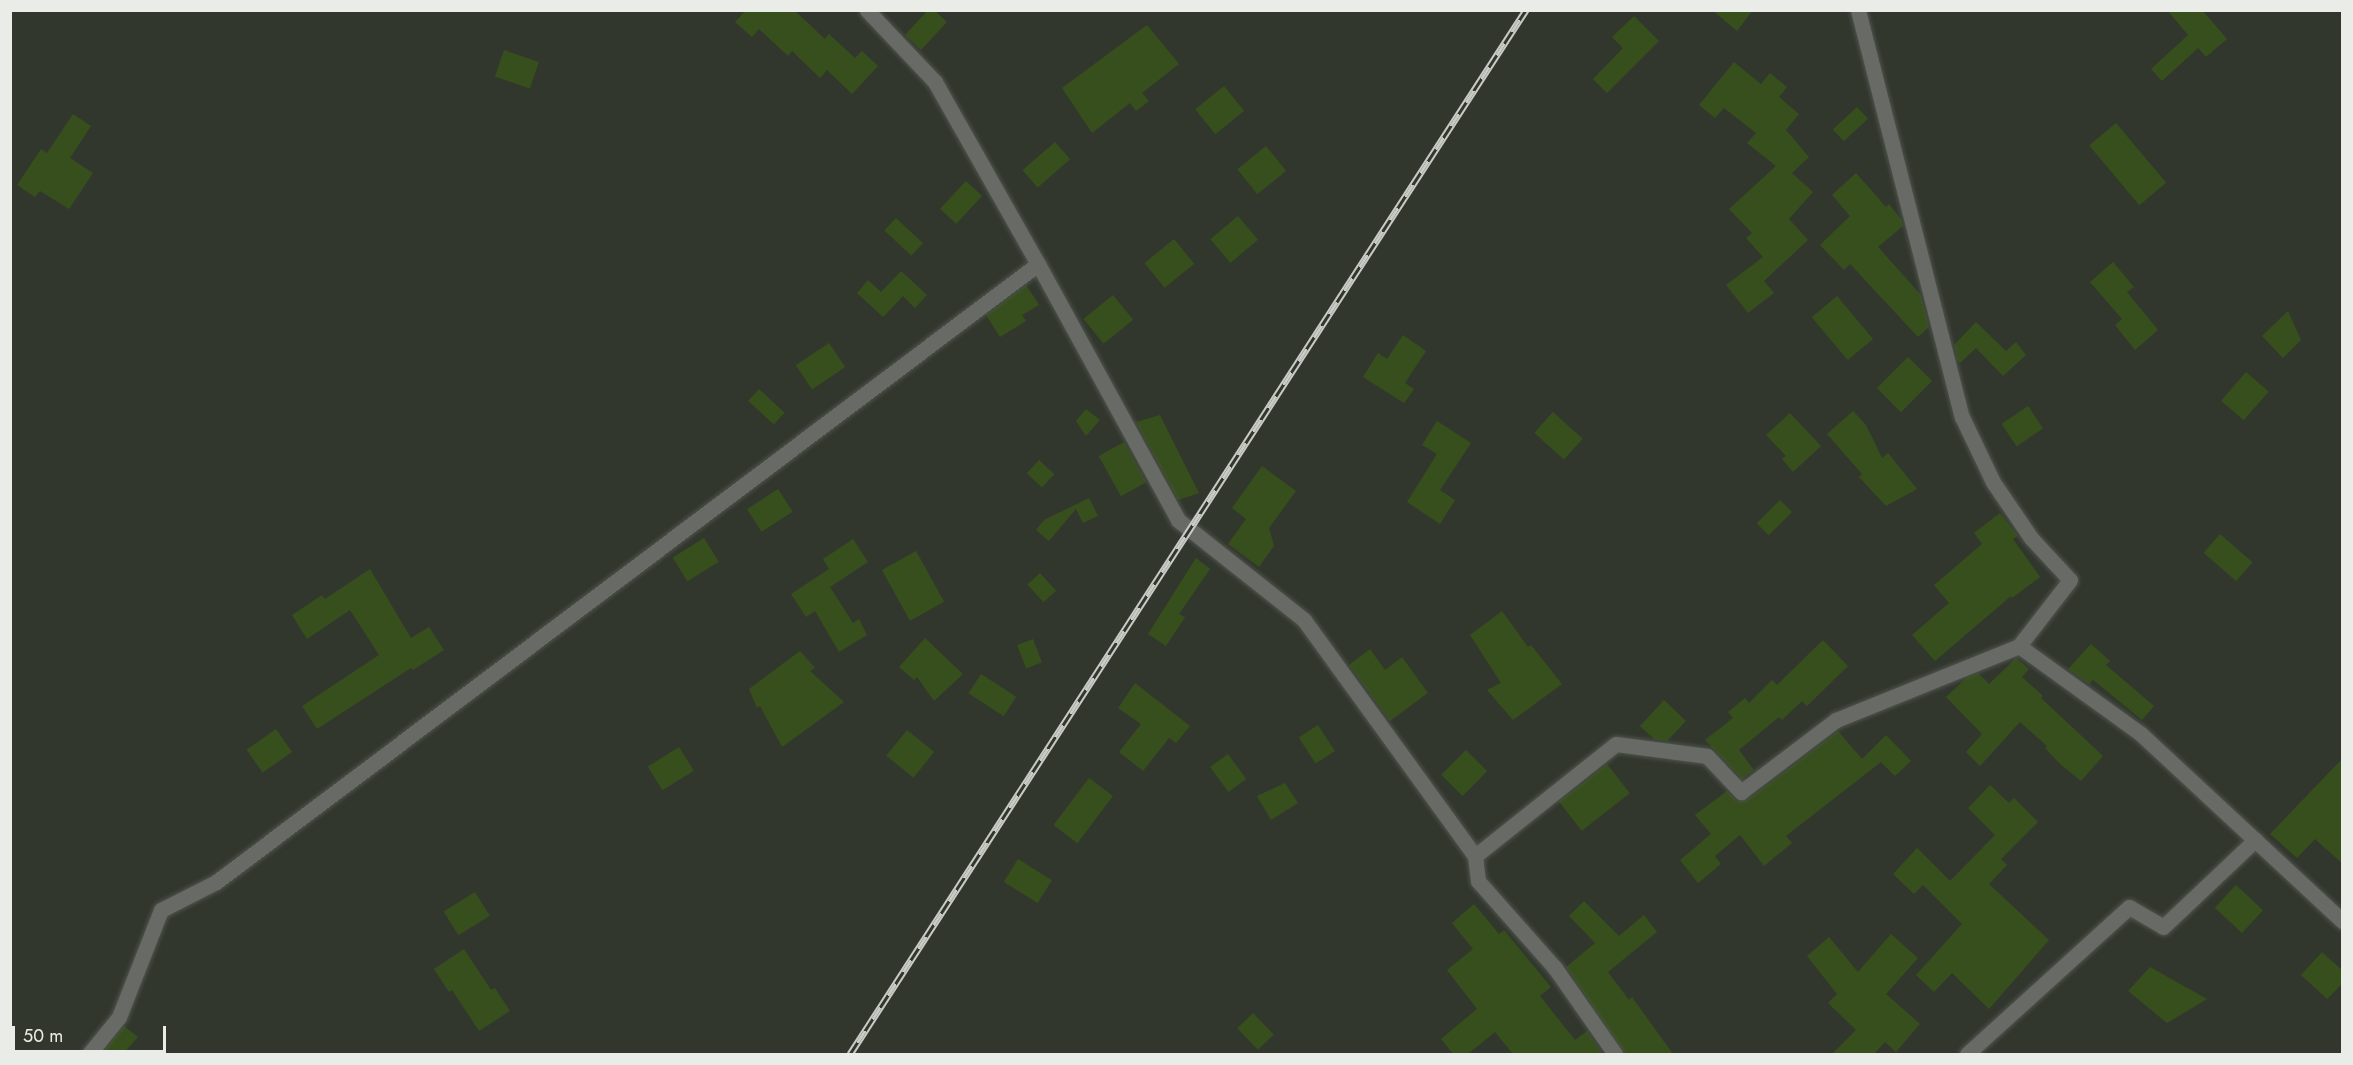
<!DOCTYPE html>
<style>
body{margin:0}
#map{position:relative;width:2353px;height:1065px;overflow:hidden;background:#32372e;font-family:Jost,sans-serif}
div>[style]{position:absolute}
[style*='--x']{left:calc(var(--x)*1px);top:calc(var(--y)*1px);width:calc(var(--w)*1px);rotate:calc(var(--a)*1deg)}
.building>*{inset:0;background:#374f1c;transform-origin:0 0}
.roads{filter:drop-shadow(0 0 2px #4f544c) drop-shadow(0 0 2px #4f544c)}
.minor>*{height:15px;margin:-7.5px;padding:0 7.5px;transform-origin:7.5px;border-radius:7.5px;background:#686a66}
.rail>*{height:7px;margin-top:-3.5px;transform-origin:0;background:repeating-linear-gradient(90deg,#32372e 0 14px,#c9ccc6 0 28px);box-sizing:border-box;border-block:2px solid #c9ccc6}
span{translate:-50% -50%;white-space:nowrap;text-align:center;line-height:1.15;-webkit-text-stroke:4.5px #32372e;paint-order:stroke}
.frame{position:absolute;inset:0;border:12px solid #eaede7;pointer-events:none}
.scale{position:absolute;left:12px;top:1026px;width:154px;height:27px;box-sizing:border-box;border:3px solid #eaede7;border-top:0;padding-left:8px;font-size:18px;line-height:21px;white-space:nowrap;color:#eaede7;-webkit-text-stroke:4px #32372e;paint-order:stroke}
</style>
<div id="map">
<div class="building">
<div style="clip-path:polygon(746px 10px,794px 10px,825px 39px,829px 34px,855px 58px,862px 51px,878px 66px,852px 94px,827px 70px,820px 78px,792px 51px,788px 56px,759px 29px,752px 37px,735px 22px)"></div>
<div style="clip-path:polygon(928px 10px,934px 10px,947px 22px,921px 50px,905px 35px)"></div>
<div style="clip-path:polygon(1712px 10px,1753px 10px,1737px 31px)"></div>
<div style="clip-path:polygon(2167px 10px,2202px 10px,2227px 39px,2206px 57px,2198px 48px,2162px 81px,2151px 69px,2188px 35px)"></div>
<div style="clip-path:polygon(1634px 16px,1659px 41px,1607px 93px,1593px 79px,1623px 48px,1612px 37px)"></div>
<div style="clip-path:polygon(1147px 25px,1179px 64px,1142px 93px,1149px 101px,1136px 111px,1130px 103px,1092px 133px,1062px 88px)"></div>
<div style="left:504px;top:50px;width:37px;height:28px;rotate:19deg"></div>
<div style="clip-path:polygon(1734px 62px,1761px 84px,1770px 73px,1787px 87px,1779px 97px,1799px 114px,1786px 130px,1809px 157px,1792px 173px,1813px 192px,1789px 219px,1808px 240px,1764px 281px,1774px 293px,1748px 313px,1726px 285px,1763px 257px,1746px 238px,1752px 233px,1729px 209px,1776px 166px,1747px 143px,1756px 133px,1724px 108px,1715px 118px,1699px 105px)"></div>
<div style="left:1224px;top:86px;width:32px;height:37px;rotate:51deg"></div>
<div style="left:1857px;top:107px;width:16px;height:33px;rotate:47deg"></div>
<div style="clip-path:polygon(73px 114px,91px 126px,70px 158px,93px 173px,69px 209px,40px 191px,35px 197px,17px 185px,41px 149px,47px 153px)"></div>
<div style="left:2116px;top:123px;width:78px;height:35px;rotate:50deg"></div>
<div style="left:1055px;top:142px;width:23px;height:43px;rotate:49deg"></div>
<div style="left:1266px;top:146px;width:32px;height:37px;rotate:51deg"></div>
<div style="clip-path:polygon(1856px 173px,1886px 207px,1889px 204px,1901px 219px,1903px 226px,1878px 247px,1921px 295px,1929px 327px,1918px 337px,1850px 264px,1844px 270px,1820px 245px,1850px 216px,1832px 195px)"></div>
<div style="left:966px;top:181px;width:22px;height:38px;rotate:43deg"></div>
<div style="left:1238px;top:216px;width:31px;height:36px;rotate:50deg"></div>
<div style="left:896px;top:218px;width:37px;height:17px;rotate:43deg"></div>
<div style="left:1174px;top:239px;width:32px;height:38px;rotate:51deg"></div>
<div style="clip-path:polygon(2113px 262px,2134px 287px,2127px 292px,2158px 330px,2135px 350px,2115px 325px,2122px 319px,2090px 282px)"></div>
<div style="clip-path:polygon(901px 271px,927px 295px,915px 308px,903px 296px,883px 317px,857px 293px,868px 280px,881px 292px)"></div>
<div style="clip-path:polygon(1026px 285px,1039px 305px,1022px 315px,1026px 321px,1000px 337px,986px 315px)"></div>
<div style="left:1113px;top:295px;width:32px;height:38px;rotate:51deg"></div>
<div style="left:1837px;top:296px;width:56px;height:33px;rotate:50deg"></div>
<div style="clip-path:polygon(2288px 311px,2301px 340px,2283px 358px,2262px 336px)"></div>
<div style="clip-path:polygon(1976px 322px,2006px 351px,2016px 342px,2026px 355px,2003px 376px,1976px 348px,1960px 363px,1958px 361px,1954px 345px)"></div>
<div style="clip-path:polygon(1403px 335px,1426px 351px,1405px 383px,1414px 389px,1404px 403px,1363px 377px,1378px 353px,1387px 359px)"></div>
<div style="left:829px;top:343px;width:29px;height:40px;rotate:56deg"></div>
<div style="left:1908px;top:357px;width:34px;height:44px;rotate:45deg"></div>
<div style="left:2246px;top:372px;width:30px;height:38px;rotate:41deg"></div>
<div style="left:759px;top:389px;width:35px;height:16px;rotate:43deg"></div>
<div style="left:2028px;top:406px;width:27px;height:32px;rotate:56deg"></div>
<div style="clip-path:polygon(1086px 409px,1100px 420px,1086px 436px,1076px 421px)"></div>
<div style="clip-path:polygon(1853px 411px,1866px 425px,1882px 458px,1888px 453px,1917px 489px,1886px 506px,1859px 477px,1862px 474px,1827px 434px)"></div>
<div style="left:1553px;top:412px;width:40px;height:28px;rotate:42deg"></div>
<div style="clip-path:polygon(1790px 413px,1821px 446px,1793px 472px,1782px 459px,1786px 456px,1766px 435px)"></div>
<div style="clip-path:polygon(1160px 415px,1199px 493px,1178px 500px,1136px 422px)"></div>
<div style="clip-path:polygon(1437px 421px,1471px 443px,1440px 490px,1455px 500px,1440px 524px,1407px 502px,1437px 454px,1422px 445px)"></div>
<div style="left:1124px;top:442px;width:46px;height:29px;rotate:61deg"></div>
<div style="left:1039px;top:460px;width:21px;height:18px;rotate:43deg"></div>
<div style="clip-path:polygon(1262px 466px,1296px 491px,1269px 528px,1274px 546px,1259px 567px,1228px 544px,1246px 519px,1232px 508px)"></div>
<div style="left:778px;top:489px;width:27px;height:37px;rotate:57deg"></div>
<div style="clip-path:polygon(1089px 498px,1098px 516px,1083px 523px,1076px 509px,1049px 541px,1036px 530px,1044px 520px)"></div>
<div style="left:1780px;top:500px;width:17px;height:33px;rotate:45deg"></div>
<div style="clip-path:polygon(2000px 513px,2018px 536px,2013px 539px,2040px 577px,2012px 598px,2011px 596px,1935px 661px,1912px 635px,1949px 603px,1934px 585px,1982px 544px,1974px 533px)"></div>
<div style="left:2220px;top:534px;width:43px;height:25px;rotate:41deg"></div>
<div style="left:704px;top:538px;width:28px;height:37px;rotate:58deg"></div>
<div style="clip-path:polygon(853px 539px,868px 562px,830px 587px,853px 623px,859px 619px,867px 635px,839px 652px,815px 611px,806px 617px,791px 594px,829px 569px,823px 559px)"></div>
<div style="left:916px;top:551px;width:58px;height:39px;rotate:61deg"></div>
<div style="clip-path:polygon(1196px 558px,1210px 569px,1179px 614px,1185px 617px,1166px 646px,1148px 634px)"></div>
<div style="clip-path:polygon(370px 569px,411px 638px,429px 627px,444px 650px,413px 670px,411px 668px,317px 729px,302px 706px,379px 655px,350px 610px,307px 639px,292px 615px,322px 595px,325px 599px)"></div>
<div style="left:1040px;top:573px;width:24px;height:17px;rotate:48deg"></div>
<div style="clip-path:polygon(1502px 611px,1528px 647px,1531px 645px,1562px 684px,1513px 720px,1487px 690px,1501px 683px,1470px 635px)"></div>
<div style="clip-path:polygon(925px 638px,963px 674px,934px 701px,917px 677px,914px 680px,899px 667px)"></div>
<div style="left:1033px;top:639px;width:25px;height:17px;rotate:69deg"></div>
<div style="clip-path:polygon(1823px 640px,1848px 666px,1807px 706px,1802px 701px,1782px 720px,1779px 717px,1739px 750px,1754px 770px,1742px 779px,1705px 740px,1733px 718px,1728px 712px,1745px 698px,1749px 703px,1772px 680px,1777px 685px)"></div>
<div style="clip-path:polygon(2091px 644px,2110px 661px,2106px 665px,2154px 706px,2142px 720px,2093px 680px,2089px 684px,2068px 669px)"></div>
<div style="clip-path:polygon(1370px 649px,1385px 670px,1402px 657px,1428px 693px,1390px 721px,1349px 665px)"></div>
<div style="clip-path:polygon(800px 651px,815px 668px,810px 671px,844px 702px,782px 747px,760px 706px,757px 708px,749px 689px)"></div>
<div style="clip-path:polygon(2016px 658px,2029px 669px,2022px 677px,2043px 696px,2041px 698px,2103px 756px,2081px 781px,2060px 764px,2045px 748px,2047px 746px,2020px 722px,1980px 766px,1966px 752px,1982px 734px,1946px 697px,1966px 678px,1978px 673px,1989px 684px)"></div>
<div style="left:981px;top:674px;width:42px;height:23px;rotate:33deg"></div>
<div style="clip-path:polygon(1135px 683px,1190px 726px,1176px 743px,1169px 738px,1143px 771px,1119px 752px,1141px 724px,1118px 708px)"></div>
<div style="clip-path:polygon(1664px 700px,1686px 721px,1667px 741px,1654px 739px,1640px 726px)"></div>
<div style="left:1318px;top:725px;width:31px;height:23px;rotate:57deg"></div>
<div style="left:276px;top:729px;width:28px;height:36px;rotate:55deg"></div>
<div style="left:907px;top:730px;width:35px;height:33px;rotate:39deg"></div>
<div style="clip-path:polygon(1838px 731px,1862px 759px,1886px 735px,1911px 761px,1895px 776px,1881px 762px,1786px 836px,1792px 843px,1764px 866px,1740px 835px,1715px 856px,1721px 864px,1698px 883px,1680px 860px,1711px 834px,1695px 815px,1727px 791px,1737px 801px,1747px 800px)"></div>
<div style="left:679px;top:747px;width:28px;height:37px;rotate:58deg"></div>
<div style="left:1466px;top:750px;width:30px;height:35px;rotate:45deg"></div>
<div style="left:1228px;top:754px;width:31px;height:22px;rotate:54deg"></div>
<div style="clip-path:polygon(2343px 758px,2343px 864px,2315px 839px,2297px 858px,2270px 834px)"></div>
<div style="left:1607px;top:764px;width:37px;height:61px;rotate:52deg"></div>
<div style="left:1089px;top:778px;width:30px;height:59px;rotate:37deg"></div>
<div style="clip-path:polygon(1285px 783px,1298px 803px,1271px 820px,1257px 796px)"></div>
<div style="clip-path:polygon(1990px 785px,2009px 803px,2014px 798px,2038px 822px,2001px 859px,2007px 865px,1989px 884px,2049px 940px,1989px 1009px,1952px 973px,1934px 992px,1916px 975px,1962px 924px,1923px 885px,1914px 894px,1893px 874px,1917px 848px,1950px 881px,1995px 835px,1968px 808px)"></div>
<div style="left:1018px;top:859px;width:40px;height:27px;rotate:32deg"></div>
<div style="left:2236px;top:885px;width:37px;height:31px;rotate:43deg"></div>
<div style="left:475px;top:892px;width:28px;height:37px;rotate:58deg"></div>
<div style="clip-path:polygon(1584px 901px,1619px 936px,1644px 915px,1657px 932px,1608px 972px,1629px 1000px,1632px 997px,1673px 1054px,1625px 1054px,1566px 967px,1595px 943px,1569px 916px)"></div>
<div style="clip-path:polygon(1474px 904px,1499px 934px,1504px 930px,1551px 987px,1540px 996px,1575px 1040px,1587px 1031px,1603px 1054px,1513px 1054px,1495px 1032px,1468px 1054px,1453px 1054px,1441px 1039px,1477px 1009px,1447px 970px,1473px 949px,1452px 923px)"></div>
<div style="clip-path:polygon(1891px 934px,1918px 958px,1886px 994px,1920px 1024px,1896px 1052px,1885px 1042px,1874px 1054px,1832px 1054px,1856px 1030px,1828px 1003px,1837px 994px,1807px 956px,1829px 937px,1858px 972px)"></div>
<div style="clip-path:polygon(464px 949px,491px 990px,495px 988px,510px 1011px,479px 1031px,452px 990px,449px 992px,434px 969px)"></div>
<div style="clip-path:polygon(2322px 952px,2343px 971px,2343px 983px,2327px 999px,2301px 975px)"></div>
<div style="clip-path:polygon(2150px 967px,2207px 999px,2167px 1023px,2128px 991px)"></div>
<div style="left:1253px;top:1013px;width:30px;height:22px;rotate:46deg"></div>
<div style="clip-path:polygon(124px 1026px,138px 1037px,123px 1054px,101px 1054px)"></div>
</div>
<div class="roads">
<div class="minor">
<div style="--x:867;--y:10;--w:99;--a:46.6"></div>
<div style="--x:935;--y:82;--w:209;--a:60.5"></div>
<div style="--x:1858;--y:10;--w:420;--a:75.7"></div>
<div style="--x:1962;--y:417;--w:72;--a:64.5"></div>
<div style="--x:1993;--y:482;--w:68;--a:55.8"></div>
<div style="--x:2031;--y:538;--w:57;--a:47.1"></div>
<div style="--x:2070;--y:580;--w:83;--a:127.7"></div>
<div style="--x:1475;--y:856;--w:180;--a:-38.5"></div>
<div style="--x:1616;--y:744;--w:92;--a:7.5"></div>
<div style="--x:1707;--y:756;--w:50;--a:46.6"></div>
<div style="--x:1741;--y:792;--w:119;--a:-37.2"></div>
<div style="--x:1836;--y:720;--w:197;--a:-22"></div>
<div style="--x:2019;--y:646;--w:150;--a:35.8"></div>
<div style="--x:2141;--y:734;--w:275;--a:42.9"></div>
<div style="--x:89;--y:1054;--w:48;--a:-51"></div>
<div style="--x:119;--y:1017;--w:115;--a:-68.6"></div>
<div style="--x:161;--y:910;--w:62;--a:-27"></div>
<div style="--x:216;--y:882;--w:1028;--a:-36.94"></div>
<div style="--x:1038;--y:264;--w:292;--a:61.3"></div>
<div style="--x:1178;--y:520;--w:161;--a:38.4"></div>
<div style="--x:1304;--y:620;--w:291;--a:54.1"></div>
<div style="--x:1475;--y:856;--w:25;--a:83"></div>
<div style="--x:1478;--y:881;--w:116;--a:48.5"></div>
<div style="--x:1555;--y:968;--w:105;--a:55.1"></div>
<div style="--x:1967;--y:1054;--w:219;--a:-42.2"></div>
<div style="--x:2129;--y:907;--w:39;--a:30"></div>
<div style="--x:2163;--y:927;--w:127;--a:-43.4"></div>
</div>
</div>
<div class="rail">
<div style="--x:850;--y:1054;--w:1244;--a:-57.08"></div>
</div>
<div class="frame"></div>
<div class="scale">50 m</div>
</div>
